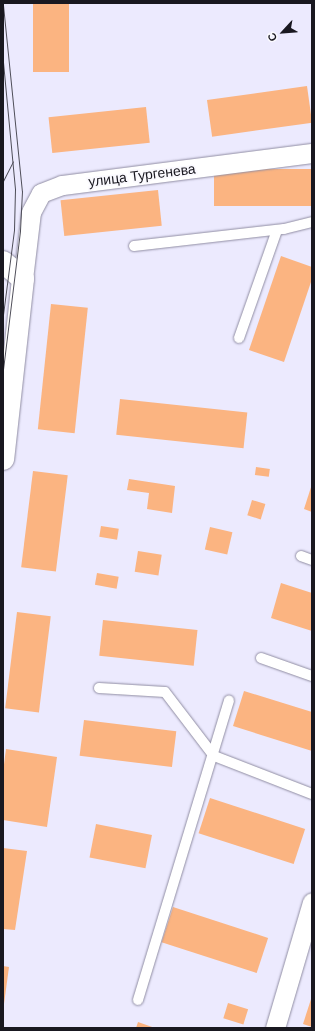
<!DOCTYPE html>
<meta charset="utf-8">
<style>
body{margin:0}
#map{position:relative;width:315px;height:1031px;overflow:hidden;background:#eceafe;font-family:"DM Sans",sans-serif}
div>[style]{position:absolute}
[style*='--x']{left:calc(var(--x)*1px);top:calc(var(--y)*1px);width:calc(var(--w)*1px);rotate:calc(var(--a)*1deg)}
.building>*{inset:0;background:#fbb481;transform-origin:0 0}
.roads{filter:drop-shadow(0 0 1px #908da3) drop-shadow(0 0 1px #908da3)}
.lane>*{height:10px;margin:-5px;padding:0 5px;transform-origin:5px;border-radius:5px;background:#fff}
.street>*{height:19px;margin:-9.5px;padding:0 9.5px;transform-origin:9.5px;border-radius:9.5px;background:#fff}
.secondary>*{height:22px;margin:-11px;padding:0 11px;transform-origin:11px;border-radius:11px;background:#fff}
.tram>*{height:1px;margin:-0.5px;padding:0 0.5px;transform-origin:0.5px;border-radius:0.5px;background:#4e4d58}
span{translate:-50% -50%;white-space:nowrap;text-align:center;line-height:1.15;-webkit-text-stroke:3.5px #faf9fe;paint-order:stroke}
.street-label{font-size:14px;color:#191820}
.frame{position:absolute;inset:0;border:4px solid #191820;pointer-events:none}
.north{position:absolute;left:263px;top:12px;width:40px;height:40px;-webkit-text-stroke:3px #faf9fe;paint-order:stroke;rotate:244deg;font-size:11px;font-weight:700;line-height:16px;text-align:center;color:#191820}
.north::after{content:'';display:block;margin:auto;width:14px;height:18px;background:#191820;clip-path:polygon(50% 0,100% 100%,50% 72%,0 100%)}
</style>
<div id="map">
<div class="building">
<div style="left:33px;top:3px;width:36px;height:69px"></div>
<div style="left:307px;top:86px;width:37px;height:101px;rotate:82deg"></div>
<div style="left:146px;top:107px;width:36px;height:98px;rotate:84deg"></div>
<div style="left:312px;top:169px;width:37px;height:98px;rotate:90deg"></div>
<div style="left:158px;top:190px;width:36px;height:98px;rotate:84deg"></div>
<div style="clip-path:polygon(281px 256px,312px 267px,312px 279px,284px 362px,249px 350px)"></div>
<div style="left:51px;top:304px;width:37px;height:126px;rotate:6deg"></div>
<div style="left:120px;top:399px;width:128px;height:36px;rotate:6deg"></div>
<div style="left:256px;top:467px;width:14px;height:8px;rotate:8deg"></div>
<div style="left:33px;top:471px;width:35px;height:97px;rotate:7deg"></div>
<div style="clip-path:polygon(129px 479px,175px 486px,172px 513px,147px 509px,149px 493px,127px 490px)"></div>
<div style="clip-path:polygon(312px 484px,312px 512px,304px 509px)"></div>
<div style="left:252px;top:500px;width:14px;height:16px;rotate:17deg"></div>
<div style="left:101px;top:526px;width:18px;height:11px;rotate:9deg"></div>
<div style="left:210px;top:527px;width:23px;height:23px;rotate:13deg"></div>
<div style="left:138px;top:551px;width:24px;height:21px;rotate:9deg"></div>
<div style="left:97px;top:573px;width:22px;height:12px;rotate:10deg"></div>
<div style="clip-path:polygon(281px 583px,312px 593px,312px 631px,271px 618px)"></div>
<div style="left:17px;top:612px;width:34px;height:97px;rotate:7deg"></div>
<div style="left:103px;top:620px;width:95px;height:36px;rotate:6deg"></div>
<div style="clip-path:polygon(244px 691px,312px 712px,312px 751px,233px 726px)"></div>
<div style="left:84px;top:720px;width:93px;height:36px;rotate:7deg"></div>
<div style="clip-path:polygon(6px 749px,57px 757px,47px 827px,3px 820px,3px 772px)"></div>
<div style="left:210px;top:798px;width:100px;height:37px;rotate:18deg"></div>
<div style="left:96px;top:824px;width:57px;height:34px;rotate:11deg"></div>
<div style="clip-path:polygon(3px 848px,27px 851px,15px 930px,3px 929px)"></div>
<div style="left:173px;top:907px;width:100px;height:37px;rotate:18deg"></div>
<div style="clip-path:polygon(3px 966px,9px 967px,4px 1004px,3px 1004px)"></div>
<div style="clip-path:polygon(312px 996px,312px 1027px,303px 1024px)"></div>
<div style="left:228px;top:1003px;width:21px;height:16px;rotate:17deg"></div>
<div style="clip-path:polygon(138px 1022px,155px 1028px,136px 1028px)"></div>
</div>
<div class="roads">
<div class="lane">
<div style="--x:134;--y:246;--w:151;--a:-6.5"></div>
<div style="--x:284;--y:229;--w:29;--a:-14"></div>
<div style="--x:239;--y:338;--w:114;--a:-70.6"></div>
<div style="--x:301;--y:556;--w:12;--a:20"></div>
<div style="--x:261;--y:658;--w:54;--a:19.4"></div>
<div style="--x:99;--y:688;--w:66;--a:3.5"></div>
<div style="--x:165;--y:692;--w:81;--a:52.6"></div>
<div style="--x:214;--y:756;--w:105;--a:21.2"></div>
<div style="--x:138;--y:1000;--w:313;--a:-73.1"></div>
</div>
<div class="street">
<div style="--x:23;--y:279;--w:67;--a:-83.2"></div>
<div style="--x:31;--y:212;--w:21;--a:-62"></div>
<div style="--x:41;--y:193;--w:22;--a:-21"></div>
<div style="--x:62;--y:185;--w:252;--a:-7.3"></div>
<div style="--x:275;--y:1028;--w:131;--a:-73.6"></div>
</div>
<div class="secondary">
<div style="--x:3;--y:262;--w:26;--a:40"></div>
<div style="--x:23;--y:279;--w:181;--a:96.3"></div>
</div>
</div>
<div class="tram">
<div style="--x:3;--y:5;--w:187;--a:84.2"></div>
<div style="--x:22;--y:191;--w:40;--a:92.9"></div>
<div style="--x:20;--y:231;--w:139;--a:97"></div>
<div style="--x:3;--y:62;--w:128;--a:84.6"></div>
<div style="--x:15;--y:189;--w:41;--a:91.4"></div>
<div style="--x:14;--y:230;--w:86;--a:97.4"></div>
<div style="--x:3;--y:181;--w:22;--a:-63"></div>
</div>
<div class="street-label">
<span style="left:142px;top:175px;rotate:-7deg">улица Тургенева</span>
</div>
<div class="frame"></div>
<div class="north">С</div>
</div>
